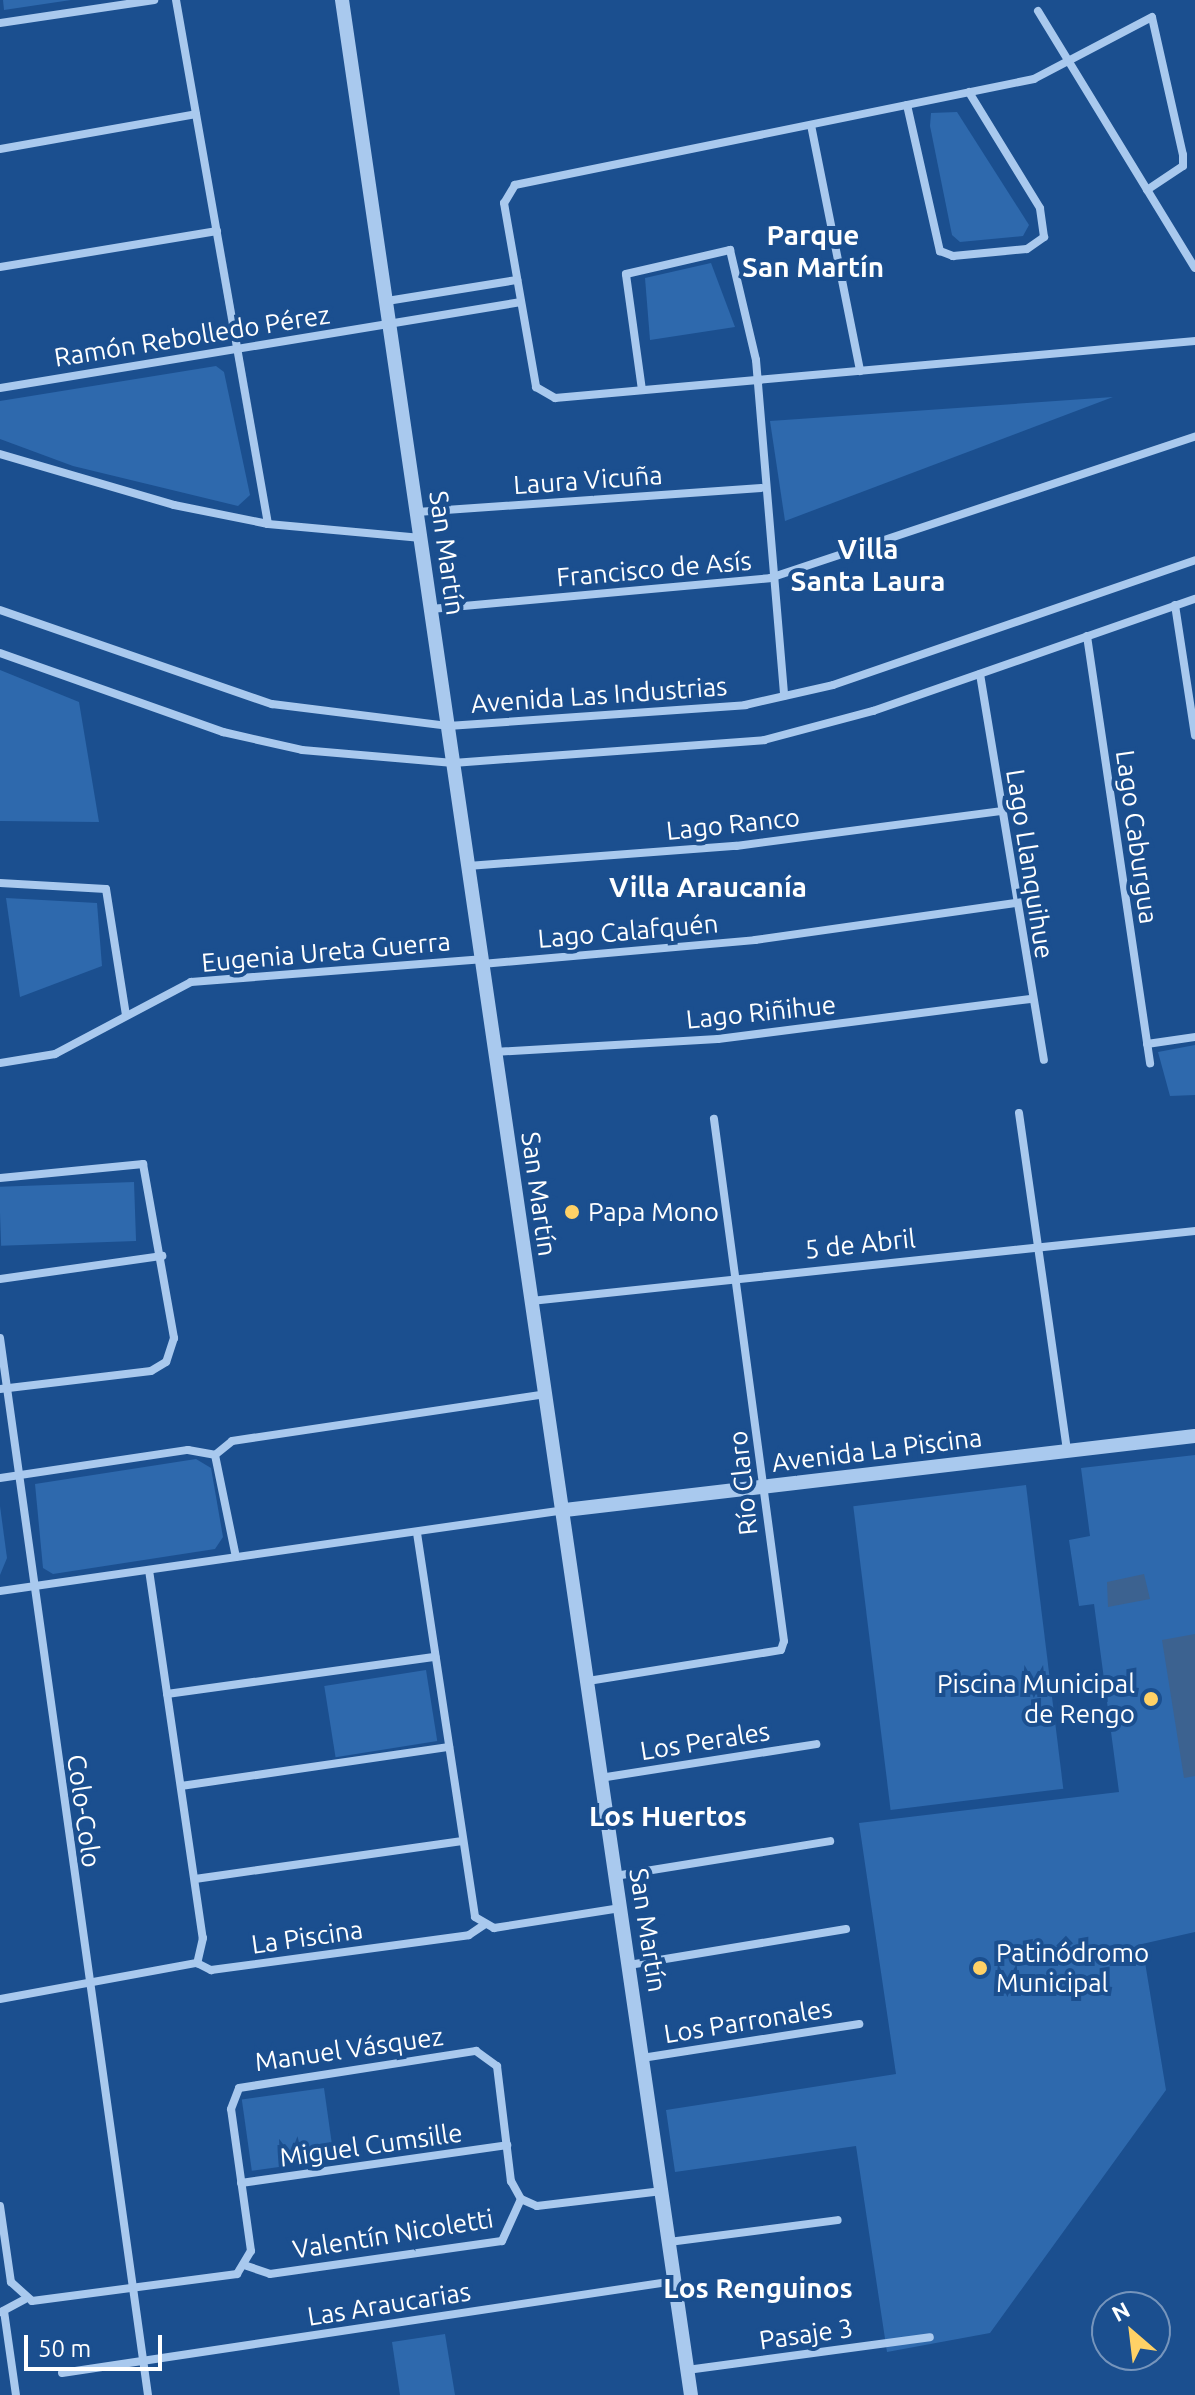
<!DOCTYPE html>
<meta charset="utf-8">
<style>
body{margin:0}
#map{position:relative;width:1195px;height:2395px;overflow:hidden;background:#1b4f8f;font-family:Ubuntu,sans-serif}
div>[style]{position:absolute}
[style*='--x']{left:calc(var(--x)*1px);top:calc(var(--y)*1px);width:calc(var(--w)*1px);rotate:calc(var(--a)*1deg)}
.green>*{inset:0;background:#2e69ad;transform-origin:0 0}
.water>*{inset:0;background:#3c6290}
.minor>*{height:8px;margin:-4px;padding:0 4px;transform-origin:4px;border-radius:4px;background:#a9c9ee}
.tertiary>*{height:14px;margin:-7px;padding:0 7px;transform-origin:7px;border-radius:7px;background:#a9c9ee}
.dots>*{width:22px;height:22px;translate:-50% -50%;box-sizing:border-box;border:4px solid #1b4f8f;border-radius:50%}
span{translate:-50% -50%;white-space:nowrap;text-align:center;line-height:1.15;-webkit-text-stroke:8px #1b4f8f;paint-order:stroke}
.street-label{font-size:26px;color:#fff}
.poi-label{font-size:26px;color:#fff}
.left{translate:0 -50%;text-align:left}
.right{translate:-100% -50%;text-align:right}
.neighbourhood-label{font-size:28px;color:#fff;font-weight:700}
.north{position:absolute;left:1091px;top:2291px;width:80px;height:80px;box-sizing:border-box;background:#1b4f8f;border:2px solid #7695bc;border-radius:50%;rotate:332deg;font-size:22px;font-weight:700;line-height:32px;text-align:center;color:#fff}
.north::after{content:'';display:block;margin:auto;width:28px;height:36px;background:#ffd166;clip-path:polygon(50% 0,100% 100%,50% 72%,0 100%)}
.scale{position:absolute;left:24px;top:2335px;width:138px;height:36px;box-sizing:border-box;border:4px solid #fff;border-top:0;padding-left:10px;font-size:24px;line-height:28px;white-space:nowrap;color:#fff;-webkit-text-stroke:6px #1b4f8f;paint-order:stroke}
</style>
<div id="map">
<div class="green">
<div style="clip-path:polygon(3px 0,71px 0,4px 10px)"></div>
<div style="clip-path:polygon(957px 112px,1029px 225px,1023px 236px,960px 242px,952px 235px,930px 126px,931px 113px)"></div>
<div style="clip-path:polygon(711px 263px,735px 327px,650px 340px,645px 278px)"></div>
<div style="clip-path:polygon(216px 366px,224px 372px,250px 495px,238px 506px,73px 466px,0 439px,0 401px)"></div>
<div style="clip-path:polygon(1113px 397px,785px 521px,770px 421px)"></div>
<div style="clip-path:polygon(0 670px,79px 702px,99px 822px,0 821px)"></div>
<div style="clip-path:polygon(6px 898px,97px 903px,102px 966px,20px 997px)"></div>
<div style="clip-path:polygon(1195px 1045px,1195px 1095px,1170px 1096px,1158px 1052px)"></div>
<div style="left:134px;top:1182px;width:59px;height:135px;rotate:88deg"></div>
<div style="clip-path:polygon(1195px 1455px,1195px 1932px,1142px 1944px,1166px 2090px,990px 2333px,887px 2352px,856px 2146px,675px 2172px,666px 2110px,896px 2074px,859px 1823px,1119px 1792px,1094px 1604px,1079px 1606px,1069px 1540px,1090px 1536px,1081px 1468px)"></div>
<div style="clip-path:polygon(196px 1459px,211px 1468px,223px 1537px,215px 1549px,53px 1574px,43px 1568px,35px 1484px)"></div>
<div style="left:1026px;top:1485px;width:306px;height:174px;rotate:83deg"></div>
<div style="clip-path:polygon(0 1506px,7px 1558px,0 1575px)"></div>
<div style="left:426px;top:1670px;width:72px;height:103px;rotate:81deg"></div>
<div style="left:324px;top:2088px;width:72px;height:83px;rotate:82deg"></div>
<div style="clip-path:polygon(445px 2334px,455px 2395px,400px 2395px,392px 2342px)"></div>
</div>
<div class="water">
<div style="clip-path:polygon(1144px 1574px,1150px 1599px,1108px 1607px,1107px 1582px)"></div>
<div style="clip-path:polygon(1195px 1634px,1195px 1776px,1184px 1778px,1162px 1640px)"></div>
</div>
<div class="minor">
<div style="--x:176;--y:0;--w:532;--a:80.04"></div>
<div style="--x:1038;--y:11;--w:301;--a:58.6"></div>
<div style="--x:0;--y:23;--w:156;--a:-8.5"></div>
<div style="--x:907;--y:105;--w:150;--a:77.3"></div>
<div style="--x:940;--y:251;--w:14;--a:21"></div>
<div style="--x:953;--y:256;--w:74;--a:-5.4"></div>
<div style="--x:1027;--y:249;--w:21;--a:-35"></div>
<div style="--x:1044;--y:237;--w:29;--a:-98"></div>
<div style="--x:1040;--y:208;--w:136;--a:-121.5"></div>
<div style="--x:811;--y:125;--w:251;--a:78.7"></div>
<div style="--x:0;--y:149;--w:199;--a:-10.1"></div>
<div style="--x:1147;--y:190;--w:43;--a:-33.7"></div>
<div style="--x:1183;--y:166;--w:11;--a:-90"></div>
<div style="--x:1183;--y:155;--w:141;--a:-102.7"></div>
<div style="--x:1152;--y:17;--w:133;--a:152.3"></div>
<div style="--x:1034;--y:79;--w:530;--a:168.46"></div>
<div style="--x:515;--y:185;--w:21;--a:121"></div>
<div style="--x:504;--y:203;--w:187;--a:80.1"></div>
<div style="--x:536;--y:387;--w:22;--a:30"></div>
<div style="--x:555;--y:398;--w:643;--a:-5.09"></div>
<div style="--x:0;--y:267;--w:220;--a:-9.4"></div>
<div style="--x:387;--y:301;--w:132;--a:-9.2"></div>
<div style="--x:0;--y:388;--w:528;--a:-9.37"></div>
<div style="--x:642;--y:390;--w:117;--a:-97.9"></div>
<div style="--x:626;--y:274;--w:107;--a:-13"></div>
<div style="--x:730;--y:250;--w:113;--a:76.7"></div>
<div style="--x:756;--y:360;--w:337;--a:85.2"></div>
<div style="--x:0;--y:454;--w:181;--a:16.3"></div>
<div style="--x:174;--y:505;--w:96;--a:11.4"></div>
<div style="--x:268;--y:524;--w:154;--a:5.2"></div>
<div style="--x:417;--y:512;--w:345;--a:-4"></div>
<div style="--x:1175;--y:605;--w:132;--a:81.3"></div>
<div style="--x:431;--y:609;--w:340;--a:-5.2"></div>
<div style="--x:770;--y:578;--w:448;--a:-18.4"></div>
<div style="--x:0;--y:610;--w:288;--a:19.1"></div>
<div style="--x:272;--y:704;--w:177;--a:7.1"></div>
<div style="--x:448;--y:726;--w:298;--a:-4"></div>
<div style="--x:745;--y:705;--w:90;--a:-12.8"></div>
<div style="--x:833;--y:685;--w:383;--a:-19"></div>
<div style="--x:1087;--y:636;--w:432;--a:81.6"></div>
<div style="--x:0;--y:653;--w:237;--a:19.5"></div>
<div style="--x:223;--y:732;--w:81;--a:12.8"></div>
<div style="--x:302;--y:750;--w:152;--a:4.9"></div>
<div style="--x:453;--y:763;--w:312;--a:-4.2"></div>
<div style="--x:764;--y:740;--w:113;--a:-14.9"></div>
<div style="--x:873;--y:711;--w:341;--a:-19.2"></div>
<div style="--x:980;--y:674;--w:391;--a:80.6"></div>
<div style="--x:468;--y:866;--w:269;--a:-4.3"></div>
<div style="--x:736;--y:846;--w:267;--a:-7.5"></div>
<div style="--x:0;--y:883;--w:106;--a:3.2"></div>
<div style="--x:106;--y:889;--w:128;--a:81"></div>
<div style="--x:482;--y:964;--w:274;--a:-5"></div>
<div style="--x:755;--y:940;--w:263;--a:-8.1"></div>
<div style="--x:1147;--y:1044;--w:49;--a:-8.3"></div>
<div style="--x:494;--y:1052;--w:224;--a:-3.3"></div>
<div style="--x:718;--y:1039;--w:315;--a:-7.3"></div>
<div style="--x:0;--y:1063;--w:56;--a:-9.3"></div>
<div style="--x:55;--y:1054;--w:154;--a:-27.9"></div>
<div style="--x:191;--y:982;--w:291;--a:-4.5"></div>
<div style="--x:1019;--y:1113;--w:342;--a:81.9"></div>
<div style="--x:0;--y:1178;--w:144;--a:-5.6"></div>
<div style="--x:143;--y:1164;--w:177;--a:79.9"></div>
<div style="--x:174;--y:1338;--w:25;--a:108"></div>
<div style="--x:166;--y:1362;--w:17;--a:149"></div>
<div style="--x:151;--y:1371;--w:152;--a:173.2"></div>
<div style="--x:0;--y:1279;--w:164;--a:-8.1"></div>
<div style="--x:531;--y:1301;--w:668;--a:-6.02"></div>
<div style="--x:0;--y:1338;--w:1067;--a:82.03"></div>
<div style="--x:215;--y:1455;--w:22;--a:-39"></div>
<div style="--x:232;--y:1441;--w:317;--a:-8.5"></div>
<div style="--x:215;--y:1455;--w:104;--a:78.4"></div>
<div style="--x:0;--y:1478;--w:190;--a:-8.5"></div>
<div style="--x:188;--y:1450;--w:27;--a:10"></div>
<div style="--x:417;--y:1533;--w:388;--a:81.4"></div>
<div style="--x:475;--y:1917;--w:22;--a:30"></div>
<div style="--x:494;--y:1928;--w:128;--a:-9"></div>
<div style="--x:149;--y:1570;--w:372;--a:81.7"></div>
<div style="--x:203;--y:1938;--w:26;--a:103"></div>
<div style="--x:0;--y:1591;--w:571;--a:-8.16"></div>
<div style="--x:588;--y:1681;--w:195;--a:-9.1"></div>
<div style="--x:781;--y:1650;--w:9;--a:-72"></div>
<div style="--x:784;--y:1641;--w:527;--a:-97.64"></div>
<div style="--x:167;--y:1694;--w:271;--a:-7.9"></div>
<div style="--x:600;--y:1778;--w:219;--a:-8.9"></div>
<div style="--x:181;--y:1786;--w:271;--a:-8.3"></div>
<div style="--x:615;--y:1876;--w:218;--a:-9.2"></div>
<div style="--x:195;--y:1879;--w:270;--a:-8.1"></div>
<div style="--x:197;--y:1963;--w:16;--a:27"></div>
<div style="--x:211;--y:1970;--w:260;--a:-7.7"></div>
<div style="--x:469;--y:1935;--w:18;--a:-34"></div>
<div style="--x:629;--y:1965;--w:220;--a:-9.4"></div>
<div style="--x:0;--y:1999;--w:200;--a:-10.4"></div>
<div style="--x:642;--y:2058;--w:220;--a:-8.9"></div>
<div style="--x:241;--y:2183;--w:269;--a:-8.1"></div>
<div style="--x:0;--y:2206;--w:77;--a:81.8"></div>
<div style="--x:11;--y:2282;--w:28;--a:42"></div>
<div style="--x:32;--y:2301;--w:207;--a:-7.5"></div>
<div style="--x:237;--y:2274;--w:27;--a:-59"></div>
<div style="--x:251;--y:2251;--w:143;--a:-98"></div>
<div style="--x:231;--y:2109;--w:22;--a:-69"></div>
<div style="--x:239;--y:2088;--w:240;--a:-8.9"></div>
<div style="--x:476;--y:2051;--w:26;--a:36"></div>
<div style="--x:497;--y:2066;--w:116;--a:83.1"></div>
<div style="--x:511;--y:2181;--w:21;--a:61"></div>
<div style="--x:521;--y:2199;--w:17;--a:24"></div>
<div style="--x:537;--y:2206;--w:126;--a:-6.8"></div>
<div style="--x:669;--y:2242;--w:170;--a:-7.4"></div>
<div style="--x:247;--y:2266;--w:24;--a:19"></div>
<div style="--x:270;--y:2274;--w:234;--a:-8.1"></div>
<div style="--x:502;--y:2241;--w:46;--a:-65.7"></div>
<div style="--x:4;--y:2311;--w:85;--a:81.9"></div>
<div style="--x:1;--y:2312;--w:27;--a:-28"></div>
<div style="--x:687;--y:2370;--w:245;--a:-7.7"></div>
<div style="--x:62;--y:2373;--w:620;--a:-8.54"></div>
</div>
<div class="tertiary">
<div style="--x:342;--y:0;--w:2420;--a:81.71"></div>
<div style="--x:565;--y:1510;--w:634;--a:-6.7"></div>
</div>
<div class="dots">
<div style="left:572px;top:1212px;background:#ffd166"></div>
<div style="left:1151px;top:1699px;background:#ffd166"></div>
<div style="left:980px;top:1968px;background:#ffd166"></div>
</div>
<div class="street-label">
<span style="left:192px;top:336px;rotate:-9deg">Ramón Rebolledo Pérez</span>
<span style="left:588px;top:480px;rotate:-4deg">Laura Vicuña</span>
<span style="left:447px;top:553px;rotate:82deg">San Martín</span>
<span style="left:654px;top:569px;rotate:-5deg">Francisco de Asís</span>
<span style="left:599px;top:695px;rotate:-4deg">Avenida Las Industrias</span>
<span style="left:733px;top:824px;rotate:-6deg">Lago Ranco</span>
<span style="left:1137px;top:837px;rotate:82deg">Lago Caburgua</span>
<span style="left:1030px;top:864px;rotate:81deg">Lago Llanquihue</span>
<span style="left:628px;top:931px;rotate:-5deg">Lago Calafquén</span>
<span style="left:326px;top:952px;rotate:-5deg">Eugenia Ureta Guerra</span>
<span style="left:761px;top:1012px;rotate:-6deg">Lago Riñihue</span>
<span style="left:539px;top:1194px;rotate:82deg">San Martín</span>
<span style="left:860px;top:1244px;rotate:-6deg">5 de Abril</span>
<span style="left:877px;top:1450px;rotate:-7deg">Avenida La Piscina</span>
<span style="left:743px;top:1483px;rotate:-96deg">Río Claro</span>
<span style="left:705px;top:1741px;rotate:-9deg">Los Perales</span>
<span style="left:84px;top:1811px;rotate:82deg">Colo-Colo</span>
<span style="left:648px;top:1930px;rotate:81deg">San Martín</span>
<span style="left:307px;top:1937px;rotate:-8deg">La Piscina</span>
<span style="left:748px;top:2021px;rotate:-9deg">Los Parronales</span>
<span style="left:349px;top:2049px;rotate:-8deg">Manuel Vásquez</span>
<span style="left:371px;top:2145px;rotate:-8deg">Miguel Cumsille</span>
<span style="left:393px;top:2234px;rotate:-9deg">Valentín Nicoletti</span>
<span style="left:389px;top:2304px;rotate:-9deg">Las Araucarias</span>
<span style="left:806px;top:2334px;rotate:-8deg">Pasaje 3</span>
</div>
<div class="poi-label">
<span class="left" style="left:588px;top:1212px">Papa Mono</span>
<span class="right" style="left:1135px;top:1699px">Piscina Municipal<br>de Rengo</span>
<span class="left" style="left:996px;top:1968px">Patinódromo<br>Municipal</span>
</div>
<div class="neighbourhood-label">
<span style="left:813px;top:251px">Parque<br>San Martín</span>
<span style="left:868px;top:565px">Villa<br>Santa Laura</span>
<span style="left:708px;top:887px">Villa Araucanía</span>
<span style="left:668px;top:1816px">Los Huertos</span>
<span style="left:758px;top:2288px">Los Renguinos</span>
</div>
<div class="north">N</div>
<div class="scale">50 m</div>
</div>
